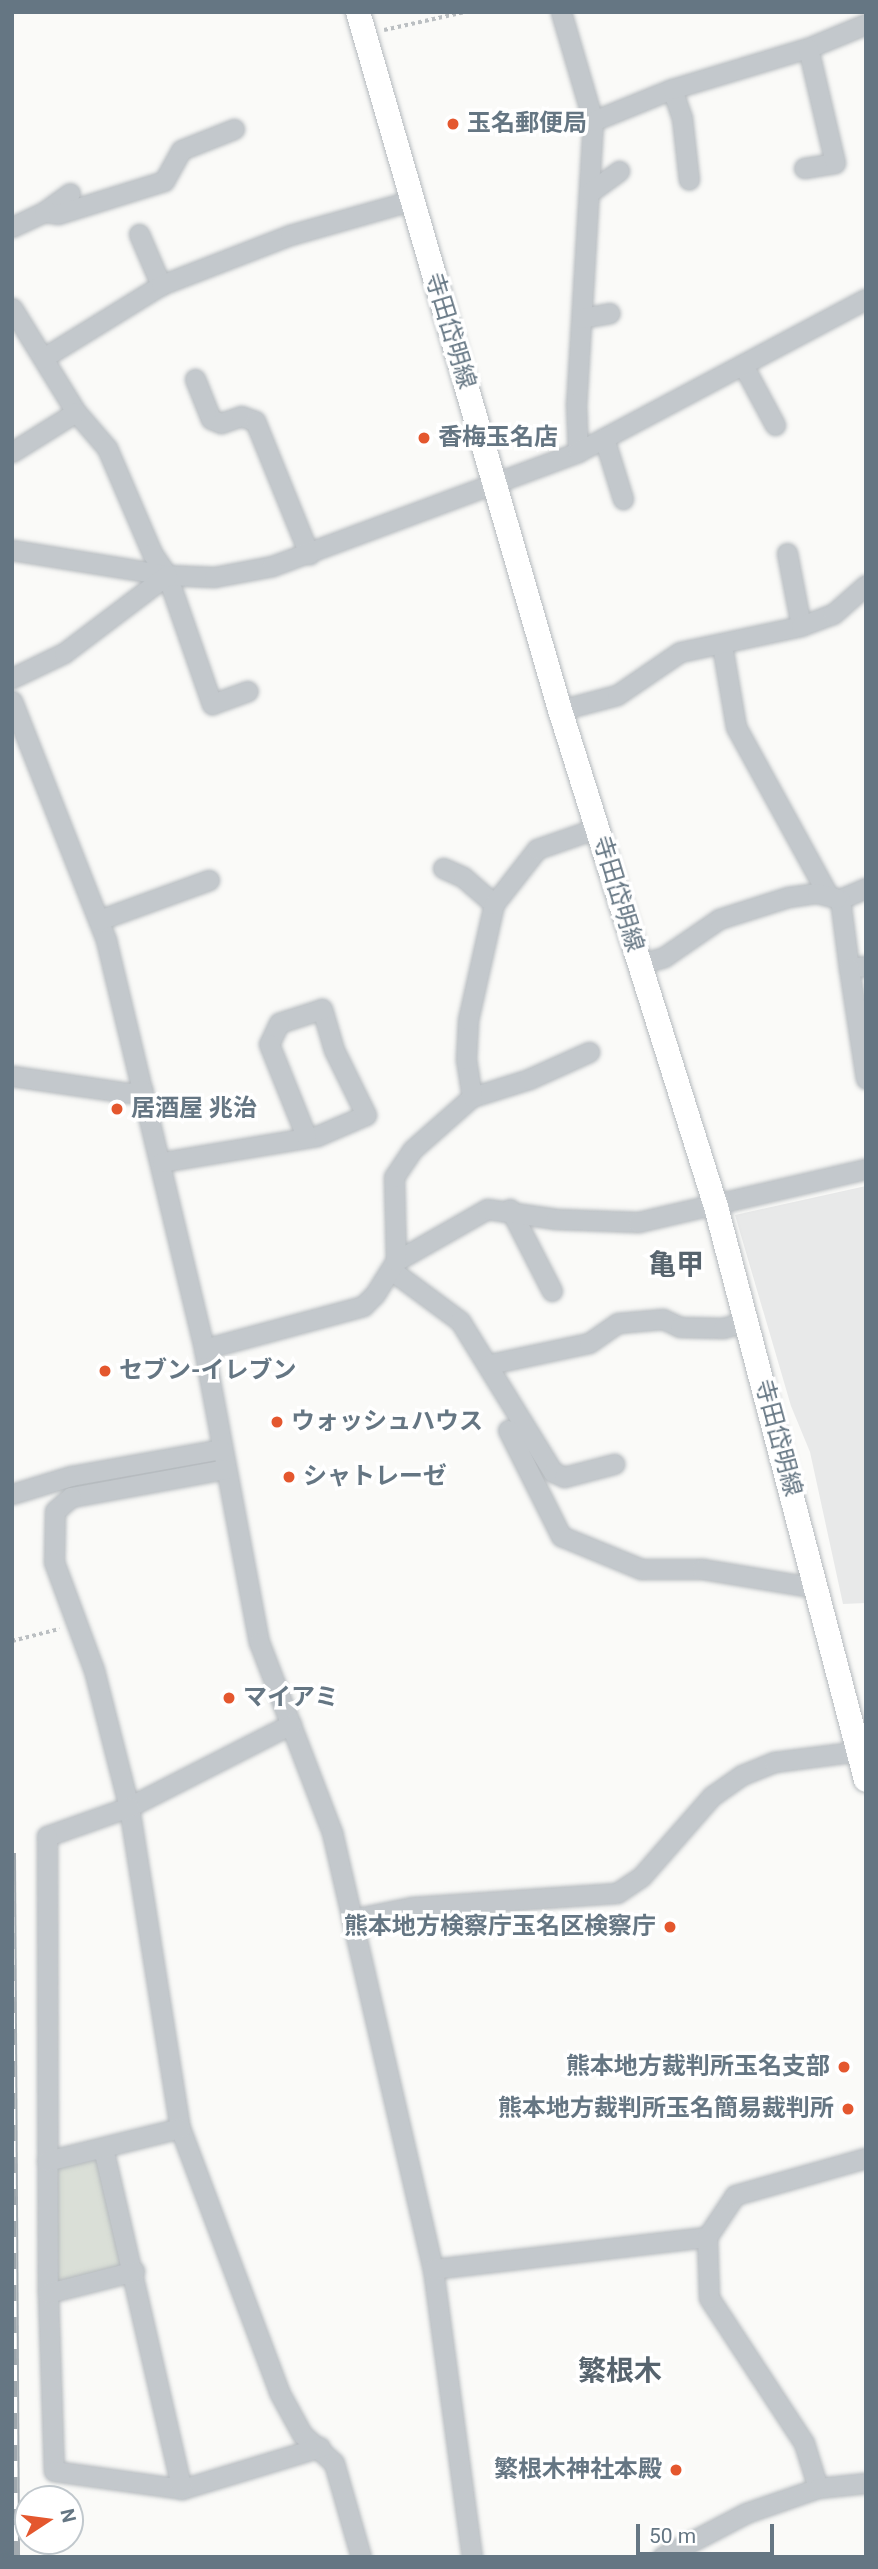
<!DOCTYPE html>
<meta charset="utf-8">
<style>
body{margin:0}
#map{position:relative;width:878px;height:2569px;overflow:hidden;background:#fafaf8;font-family:Roboto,"Noto Sans JP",sans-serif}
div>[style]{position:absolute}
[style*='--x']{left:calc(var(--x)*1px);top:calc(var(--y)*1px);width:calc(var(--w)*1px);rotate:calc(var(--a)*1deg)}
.built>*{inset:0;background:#e8e9e9}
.green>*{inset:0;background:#dadfd7}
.path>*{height:3.5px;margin-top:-1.75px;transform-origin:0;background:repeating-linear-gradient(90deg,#bbbfc2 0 3.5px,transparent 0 7px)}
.roads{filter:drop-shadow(0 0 2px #b5babe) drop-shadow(0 0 2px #b5babe)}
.minor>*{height:19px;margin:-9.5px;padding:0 9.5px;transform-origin:9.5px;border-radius:9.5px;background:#c3c8cc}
.major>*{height:24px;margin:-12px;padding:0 12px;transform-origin:12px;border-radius:12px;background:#fff}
.rail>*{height:8px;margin-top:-4px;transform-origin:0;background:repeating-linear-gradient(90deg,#fff 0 16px,#a2aab0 0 32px);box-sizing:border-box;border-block:2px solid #a2aab0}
.dots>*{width:19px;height:19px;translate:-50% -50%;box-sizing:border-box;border:4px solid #fff;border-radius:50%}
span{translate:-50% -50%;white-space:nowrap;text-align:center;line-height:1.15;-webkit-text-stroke:7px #fff;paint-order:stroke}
.poi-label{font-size:24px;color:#657683;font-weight:700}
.left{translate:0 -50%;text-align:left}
.right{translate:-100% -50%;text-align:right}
.street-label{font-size:24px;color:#657683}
.quarter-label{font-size:28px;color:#57646e;font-weight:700}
.frame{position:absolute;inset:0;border:14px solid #657683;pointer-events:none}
.north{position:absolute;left:14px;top:2485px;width:70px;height:70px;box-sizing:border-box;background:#fff;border:2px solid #c1c8cd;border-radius:50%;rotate:77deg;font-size:19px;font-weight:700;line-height:28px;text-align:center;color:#657683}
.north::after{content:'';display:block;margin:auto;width:24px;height:32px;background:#e4572e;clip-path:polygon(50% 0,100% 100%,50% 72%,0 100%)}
.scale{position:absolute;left:636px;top:2524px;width:138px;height:32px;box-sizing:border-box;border:4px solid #657683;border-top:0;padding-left:9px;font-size:21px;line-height:24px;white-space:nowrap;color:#657683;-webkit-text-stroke:5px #fff;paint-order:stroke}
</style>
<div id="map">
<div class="built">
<div style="clip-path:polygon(866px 1186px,866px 1603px,843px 1604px,810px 1452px,791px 1406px,735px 1215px)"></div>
</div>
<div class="green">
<div style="clip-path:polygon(92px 2156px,101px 2162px,127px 2263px,64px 2286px,57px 2280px,55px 2168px)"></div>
</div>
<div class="path">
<div style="--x:384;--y:30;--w:83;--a:-12.5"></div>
<div style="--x:12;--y:1641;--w:49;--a:-14.3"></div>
</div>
<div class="roads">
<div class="minor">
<div style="--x:561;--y:12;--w:114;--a:73.6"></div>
<div style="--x:593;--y:121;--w:283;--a:93.4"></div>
<div style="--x:576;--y:403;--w:49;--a:87.7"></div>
<div style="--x:672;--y:89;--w:31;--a:71"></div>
<div style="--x:682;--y:118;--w:62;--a:83.6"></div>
<div style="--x:593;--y:121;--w:85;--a:-22.1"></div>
<div style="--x:672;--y:89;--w:142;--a:-16.8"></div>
<div style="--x:808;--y:48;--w:63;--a:-22.5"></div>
<div style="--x:804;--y:168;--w:31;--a:-9"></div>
<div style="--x:835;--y:163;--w:118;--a:-103.2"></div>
<div style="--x:590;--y:192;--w:36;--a:-36"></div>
<div style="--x:44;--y:212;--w:32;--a:-36"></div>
<div style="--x:12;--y:227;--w:35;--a:-25"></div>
<div style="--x:44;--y:212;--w:14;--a:8"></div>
<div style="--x:58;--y:214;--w:111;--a:-17.3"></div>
<div style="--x:164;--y:181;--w:35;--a:-61"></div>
<div style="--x:181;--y:150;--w:57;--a:-21.6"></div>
<div style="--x:139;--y:234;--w:56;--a:66.7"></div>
<div style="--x:12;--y:308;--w:122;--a:58.4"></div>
<div style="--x:76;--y:412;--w:48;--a:49.3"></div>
<div style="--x:107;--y:448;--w:114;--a:66.8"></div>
<div style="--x:152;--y:553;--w:27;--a:56"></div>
<div style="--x:167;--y:575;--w:137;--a:70.8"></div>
<div style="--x:212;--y:704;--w:38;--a:-20"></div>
<div style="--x:582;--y:318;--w:28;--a:-10"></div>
<div style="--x:43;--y:358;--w:139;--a:-31.7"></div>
<div style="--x:161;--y:285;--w:138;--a:-21.2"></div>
<div style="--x:290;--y:235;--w:125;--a:-15.8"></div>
<div style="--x:743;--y:365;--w:68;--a:61.9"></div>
<div style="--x:195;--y:379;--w:43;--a:68.2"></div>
<div style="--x:211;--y:419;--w:11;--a:22"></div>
<div style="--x:221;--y:423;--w:21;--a:-19"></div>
<div style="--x:241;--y:416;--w:15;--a:20"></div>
<div style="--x:255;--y:421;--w:144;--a:67.9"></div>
<div style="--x:604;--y:438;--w:64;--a:72.7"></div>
<div style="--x:12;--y:452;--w:75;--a:-32"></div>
<div style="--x:12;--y:550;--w:157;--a:9.2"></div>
<div style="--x:167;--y:575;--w:47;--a:2.4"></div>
<div style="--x:214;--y:577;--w:59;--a:-10.7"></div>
<div style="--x:272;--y:566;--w:327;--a:-20.4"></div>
<div style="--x:578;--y:452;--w:326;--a:-28"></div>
<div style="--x:787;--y:553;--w:74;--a:79.1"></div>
<div style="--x:722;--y:645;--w:83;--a:80.3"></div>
<div style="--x:736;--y:727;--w:192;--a:61.3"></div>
<div style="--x:12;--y:678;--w:58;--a:-25.7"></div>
<div style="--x:64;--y:653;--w:129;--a:-37.1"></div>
<div style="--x:12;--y:701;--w:257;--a:68.5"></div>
<div style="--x:106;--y:940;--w:421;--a:76.5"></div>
<div style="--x:204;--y:1349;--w:298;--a:79.4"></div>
<div style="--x:259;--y:1642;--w:204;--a:69"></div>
<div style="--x:332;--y:1832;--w:449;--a:77"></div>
<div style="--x:433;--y:2269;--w:291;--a:82.3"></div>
<div style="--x:560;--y:710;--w:59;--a:-14.7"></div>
<div style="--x:617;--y:695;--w:76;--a:-34.3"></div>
<div style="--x:680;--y:652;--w:124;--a:-12.1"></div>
<div style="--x:801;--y:626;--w:34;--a:-21"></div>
<div style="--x:833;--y:614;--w:44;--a:-41.3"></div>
<div style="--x:443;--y:868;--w:22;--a:24"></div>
<div style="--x:463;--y:877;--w:41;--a:41.1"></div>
<div style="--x:866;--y:888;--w:28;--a:157"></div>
<div style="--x:840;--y:899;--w:70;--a:82.6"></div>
<div style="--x:849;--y:968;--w:17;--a:-7"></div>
<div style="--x:99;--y:920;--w:117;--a:-20"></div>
<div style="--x:640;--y:964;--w:25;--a:-16"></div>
<div style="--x:664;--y:957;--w:67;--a:-34.6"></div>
<div style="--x:719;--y:919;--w:72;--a:-17.7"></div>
<div style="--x:788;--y:897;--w:29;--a:-8"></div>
<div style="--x:817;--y:893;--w:20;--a:15"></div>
<div style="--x:849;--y:968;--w:112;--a:81.3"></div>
<div style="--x:12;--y:1076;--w:117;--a:8.3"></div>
<div style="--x:128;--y:1093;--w:15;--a:-11"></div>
<div style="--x:472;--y:1097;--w:60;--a:-17.5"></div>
<div style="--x:529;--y:1079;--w:66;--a:-24.2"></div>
<div style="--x:162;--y:1162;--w:157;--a:-9.5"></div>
<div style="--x:317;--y:1136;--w:53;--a:-23.2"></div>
<div style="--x:366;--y:1115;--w:72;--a:-116.2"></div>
<div style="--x:334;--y:1050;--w:43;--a:-106.3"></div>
<div style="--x:322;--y:1009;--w:45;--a:162"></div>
<div style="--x:279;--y:1023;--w:23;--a:115"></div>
<div style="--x:269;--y:1044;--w:99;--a:68.1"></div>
<div style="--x:510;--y:1209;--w:92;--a:62.9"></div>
<div style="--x:396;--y:1261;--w:105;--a:-29.7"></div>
<div style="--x:487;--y:1209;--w:70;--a:8.2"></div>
<div style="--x:556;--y:1219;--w:82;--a:2.1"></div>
<div style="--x:638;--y:1222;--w:234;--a:-13.1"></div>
<div style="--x:391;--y:1270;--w:86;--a:36.5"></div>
<div style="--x:460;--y:1321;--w:177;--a:58.4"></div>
<div style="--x:553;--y:1472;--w:12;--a:24"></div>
<div style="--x:564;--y:1477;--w:52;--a:-14.6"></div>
<div style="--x:204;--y:1349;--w:165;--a:-15.1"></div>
<div style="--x:363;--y:1306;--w:17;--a:-45"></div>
<div style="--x:375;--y:1294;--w:39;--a:-58"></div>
<div style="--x:396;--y:1261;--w:84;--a:-91.4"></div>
<div style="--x:394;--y:1177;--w:32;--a:-56"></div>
<div style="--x:412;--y:1150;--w:80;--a:-41.5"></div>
<div style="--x:472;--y:1097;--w:38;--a:-99"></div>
<div style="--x:466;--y:1059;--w:39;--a:-87"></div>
<div style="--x:468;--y:1020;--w:119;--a:-77.4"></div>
<div style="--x:494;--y:904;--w:70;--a:-52"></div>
<div style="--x:537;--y:849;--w:64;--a:-19.3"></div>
<div style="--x:490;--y:1364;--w:101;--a:-12"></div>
<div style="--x:589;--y:1343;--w:35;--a:-35"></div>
<div style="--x:618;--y:1323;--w:45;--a:-5.1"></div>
<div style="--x:663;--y:1319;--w:19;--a:25"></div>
<div style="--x:680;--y:1327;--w:43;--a:1.3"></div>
<div style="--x:723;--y:1328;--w:25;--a:-16"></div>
<div style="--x:508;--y:1430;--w:119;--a:63.4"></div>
<div style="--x:561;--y:1536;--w:87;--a:22.4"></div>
<div style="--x:641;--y:1569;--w:61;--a:0"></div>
<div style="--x:702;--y:1569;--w:117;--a:9.4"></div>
<div style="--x:225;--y:1469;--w:157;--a:169.7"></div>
<div style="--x:71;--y:1497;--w:21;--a:139"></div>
<div style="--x:55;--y:1511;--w:51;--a:91.1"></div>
<div style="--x:54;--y:1562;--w:115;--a:69.7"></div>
<div style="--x:94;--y:1670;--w:141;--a:75.7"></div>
<div style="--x:129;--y:1807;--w:325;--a:81"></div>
<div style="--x:180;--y:2128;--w:282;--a:69.4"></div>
<div style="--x:279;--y:2392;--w:48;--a:61.3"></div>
<div style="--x:302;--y:2434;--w:43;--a:42.2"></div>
<div style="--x:334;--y:2463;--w:98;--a:74"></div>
<div style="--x:12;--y:1494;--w:62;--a:-17"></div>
<div style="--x:71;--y:1476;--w:152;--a:-10.2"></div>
<div style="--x:291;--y:1724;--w:182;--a:152.9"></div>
<div style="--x:129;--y:1807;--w:87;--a:160.5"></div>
<div style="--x:47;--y:1836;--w:457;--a:89.9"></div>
<div style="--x:48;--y:2293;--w:178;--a:88.1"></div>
<div style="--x:54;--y:2471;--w:129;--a:8"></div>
<div style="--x:182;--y:2489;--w:144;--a:-16.9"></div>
<div style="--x:352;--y:1919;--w:61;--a:-11.3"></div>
<div style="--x:412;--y:1907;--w:205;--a:-3.9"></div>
<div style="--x:617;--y:1893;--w:29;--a:-34"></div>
<div style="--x:641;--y:1877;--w:108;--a:-48.8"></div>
<div style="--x:712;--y:1796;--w:37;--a:-35"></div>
<div style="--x:742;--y:1775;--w:35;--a:-22"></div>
<div style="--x:774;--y:1762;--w:93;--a:-7.4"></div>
<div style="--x:103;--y:2148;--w:350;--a:77"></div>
<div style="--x:47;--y:2161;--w:137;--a:-13.9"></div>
<div style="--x:433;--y:2269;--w:276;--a:-6.7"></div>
<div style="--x:48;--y:2293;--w:89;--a:-14.3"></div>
<div style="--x:818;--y:2488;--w:47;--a:-107.3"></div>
<div style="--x:804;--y:2443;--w:173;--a:-123.2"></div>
<div style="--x:709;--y:2298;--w:61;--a:-91.9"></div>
<div style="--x:707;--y:2237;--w:50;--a:-56.3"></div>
<div style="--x:735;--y:2195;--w:136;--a:-15.8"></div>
<div style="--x:662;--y:2557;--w:95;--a:-27.6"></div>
<div style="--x:746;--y:2513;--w:76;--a:-19.1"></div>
<div style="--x:818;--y:2488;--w:48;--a:-5.9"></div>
</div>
<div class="major">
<div style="--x:358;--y:12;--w:727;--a:73.86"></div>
<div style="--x:560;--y:710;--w:521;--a:72.57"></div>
<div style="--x:716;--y:1207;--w:592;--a:75.33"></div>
</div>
</div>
<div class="rail">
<div style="--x:12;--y:1853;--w:704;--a:89.67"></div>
</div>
<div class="dots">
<div style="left:453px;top:124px;background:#e4572e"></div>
<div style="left:424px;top:438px;background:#e4572e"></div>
<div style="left:117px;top:1109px;background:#e4572e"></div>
<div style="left:105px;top:1371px;background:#e4572e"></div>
<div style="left:277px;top:1422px;background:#e4572e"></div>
<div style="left:289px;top:1477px;background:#e4572e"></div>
<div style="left:229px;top:1698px;background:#e4572e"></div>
<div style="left:670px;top:1927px;background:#e4572e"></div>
<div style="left:844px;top:2067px;background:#e4572e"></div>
<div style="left:848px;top:2109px;background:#e4572e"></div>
<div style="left:676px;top:2470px;background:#e4572e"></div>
</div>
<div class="poi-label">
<span class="left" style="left:467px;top:124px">玉名郵便局</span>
<span class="left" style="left:438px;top:438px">香梅玉名店</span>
<span class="left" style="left:131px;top:1109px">居酒屋 兆治</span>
<span class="left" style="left:119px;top:1371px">セブン-イレブン</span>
<span class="left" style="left:291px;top:1422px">ウォッシュハウス</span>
<span class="left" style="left:303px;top:1477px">シャトレーゼ</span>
<span class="left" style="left:243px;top:1698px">マイアミ</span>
<span class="right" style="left:656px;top:1927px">熊本地方検察庁玉名区検察庁</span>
<span class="right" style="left:830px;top:2067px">熊本地方裁判所玉名支部</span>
<span class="right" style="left:834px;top:2109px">熊本地方裁判所玉名簡易裁判所</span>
<span class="right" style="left:662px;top:2470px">繁根木神社本殿</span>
</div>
<div class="street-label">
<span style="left:450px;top:331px;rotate:73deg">寺田岱明線</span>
<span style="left:618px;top:894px;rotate:73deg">寺田岱明線</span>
<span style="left:778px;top:1438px;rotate:75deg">寺田岱明線</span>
</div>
<div class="quarter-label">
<span style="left:676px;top:1265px">亀甲</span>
<span style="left:620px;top:2371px">繁根木</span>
</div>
<div class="frame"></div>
<div class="north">N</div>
<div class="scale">50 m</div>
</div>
